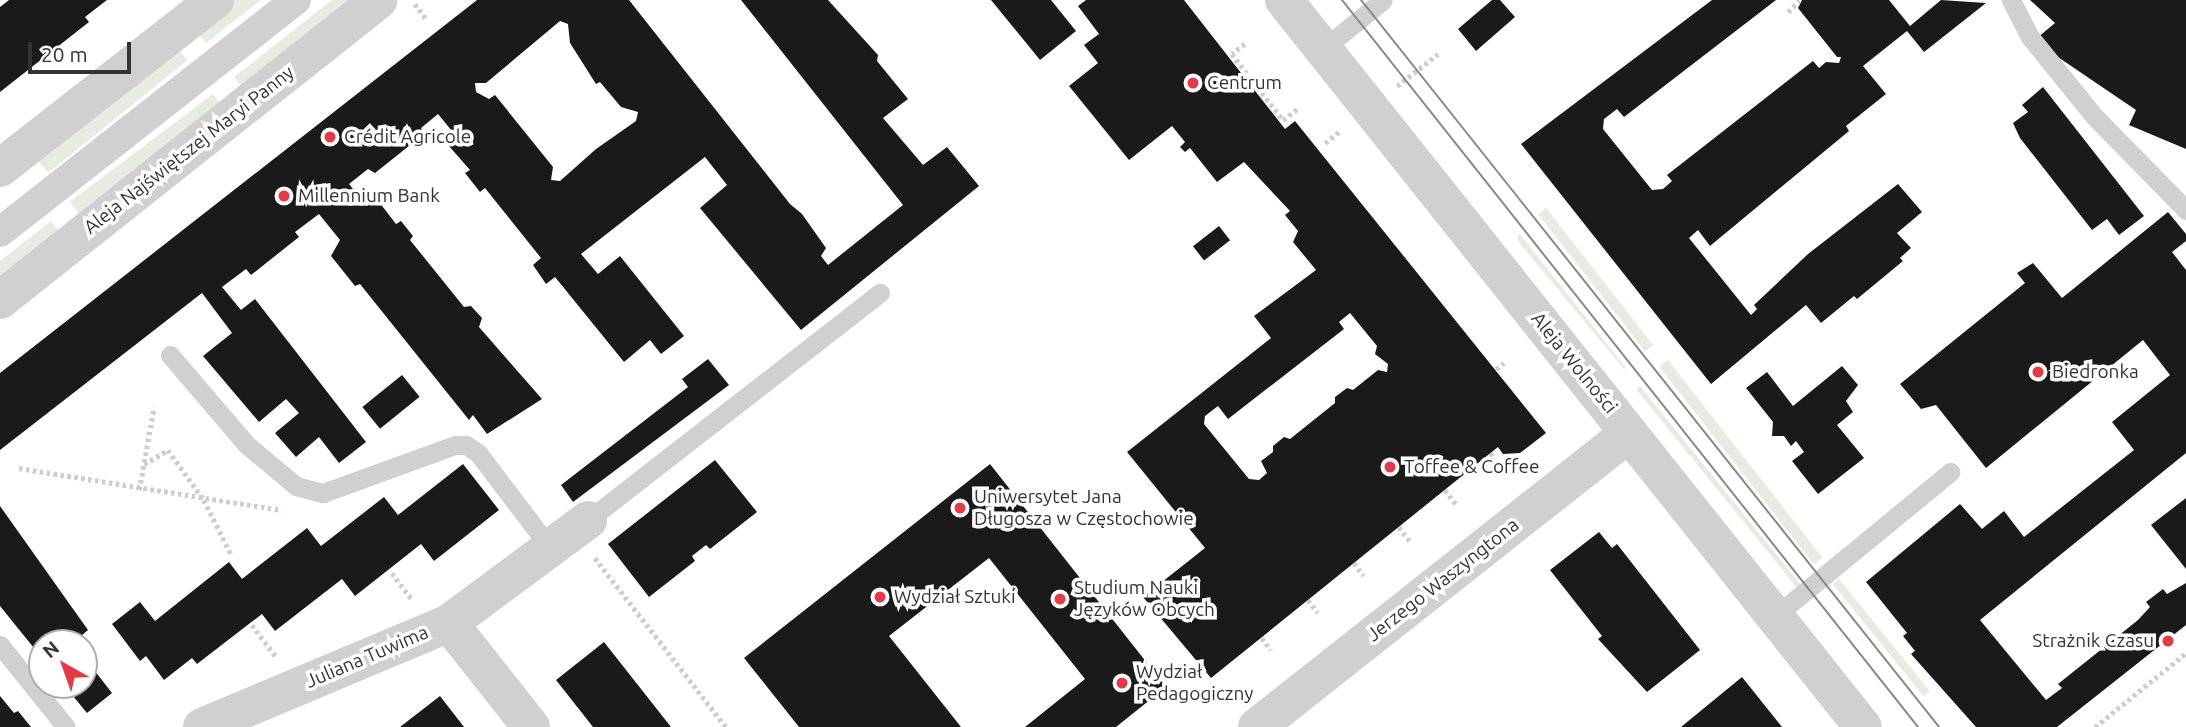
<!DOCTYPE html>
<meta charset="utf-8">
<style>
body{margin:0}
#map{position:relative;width:2186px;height:727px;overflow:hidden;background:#fff;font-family:Ubuntu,sans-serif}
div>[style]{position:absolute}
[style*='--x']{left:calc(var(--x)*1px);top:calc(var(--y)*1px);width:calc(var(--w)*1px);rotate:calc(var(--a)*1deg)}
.green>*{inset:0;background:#e6ecdf;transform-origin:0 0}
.building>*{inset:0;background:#1a1a1a;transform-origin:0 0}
.path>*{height:4.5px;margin-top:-2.25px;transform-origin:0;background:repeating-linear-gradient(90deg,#cdcdcd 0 3.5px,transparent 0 7px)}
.service>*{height:19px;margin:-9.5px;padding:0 9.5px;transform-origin:9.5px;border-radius:9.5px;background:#d0d0d0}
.pedestrian>*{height:30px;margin:-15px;padding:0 15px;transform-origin:15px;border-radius:15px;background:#d0d0d0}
.minor>*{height:38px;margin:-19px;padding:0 19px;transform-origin:19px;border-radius:19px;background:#d0d0d0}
.tertiary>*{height:38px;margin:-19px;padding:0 19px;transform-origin:19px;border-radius:19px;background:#d0d0d0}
.tram>*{height:2px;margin:-1px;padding:0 1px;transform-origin:1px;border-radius:1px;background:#888}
.dots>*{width:19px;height:19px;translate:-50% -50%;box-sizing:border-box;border:4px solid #fff;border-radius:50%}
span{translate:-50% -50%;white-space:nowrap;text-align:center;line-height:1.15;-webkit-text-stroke:7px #fff;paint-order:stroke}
.poi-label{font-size:19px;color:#333}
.left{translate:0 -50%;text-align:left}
.right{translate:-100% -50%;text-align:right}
.street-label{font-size:19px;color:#333}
.north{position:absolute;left:28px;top:629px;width:70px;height:70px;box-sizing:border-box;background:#fff;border:2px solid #adadad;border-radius:50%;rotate:320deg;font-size:19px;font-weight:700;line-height:28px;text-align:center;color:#333}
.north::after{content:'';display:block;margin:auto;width:24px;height:32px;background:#e63946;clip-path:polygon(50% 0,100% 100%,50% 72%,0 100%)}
.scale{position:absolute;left:28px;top:42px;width:103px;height:32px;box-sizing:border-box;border:4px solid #333;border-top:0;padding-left:9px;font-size:21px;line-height:24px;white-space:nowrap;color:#333;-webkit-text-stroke:5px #fff;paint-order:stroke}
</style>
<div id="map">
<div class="green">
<div style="clip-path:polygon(230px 0,261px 0,206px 43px,194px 28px)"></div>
<div style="clip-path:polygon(332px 0,365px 0,246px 92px,234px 77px)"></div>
<div style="left:174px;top:44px;width:21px;height:179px;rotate:51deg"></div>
<div style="left:213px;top:94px;width:20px;height:179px;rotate:53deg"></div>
<div style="left:1546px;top:208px;width:174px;height:10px;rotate:52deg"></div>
<div style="clip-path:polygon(51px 221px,64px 237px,0 286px,0 261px)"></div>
<div style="clip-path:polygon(1519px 233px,1626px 368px,1624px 369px,1517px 240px)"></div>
<div style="left:1668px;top:360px;width:251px;height:11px;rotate:52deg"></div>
<div style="left:1640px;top:386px;width:256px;height:5px;rotate:51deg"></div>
<div style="left:1839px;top:579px;width:144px;height:8px;rotate:51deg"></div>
</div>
<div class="building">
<div style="clip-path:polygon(9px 0,107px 0,85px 17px,89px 22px,0 92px,0 7px)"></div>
<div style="clip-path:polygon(evenodd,477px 0,629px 0,790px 204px,802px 214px,826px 248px,821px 256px,828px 265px,903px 205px,741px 0,828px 0,878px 55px,877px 61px,908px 99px,883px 118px,923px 165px,947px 147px,979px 186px,801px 330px,700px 208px,727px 185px,705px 157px,581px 254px,598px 274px,620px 256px,684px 336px,661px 354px,650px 340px,624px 362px,555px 277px,546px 284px,533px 265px,541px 258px,485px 188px,480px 192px,465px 173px,470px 170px,448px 145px,456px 136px,438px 114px,421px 128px,424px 134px,375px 173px,368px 169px,349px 184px,367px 206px,376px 198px,396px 224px,401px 221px,413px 236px,410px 240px,464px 307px,471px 306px,482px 318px,479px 327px,542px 399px,487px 434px,473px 415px,469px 420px,360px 284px,355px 286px,331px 256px,340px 240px,319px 214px,295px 232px,299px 237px,251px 275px,246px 269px,222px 287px,241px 310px,255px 299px,366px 442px,339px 463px,319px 437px,296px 457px,275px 433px,299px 413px,286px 399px,259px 422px,203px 356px,232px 333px,202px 293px,0 450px,0 373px,477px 0,560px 21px,568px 24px,570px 43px,596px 84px,600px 82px,621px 107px,638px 112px,636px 121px,596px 149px,560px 181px,551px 180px,553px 167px,495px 95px,489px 99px,476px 92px,475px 83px,486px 83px,560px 21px)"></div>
<div style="clip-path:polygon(991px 0,1051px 0,1076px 31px,1040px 60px)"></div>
<div style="clip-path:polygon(evenodd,1086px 0,1184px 0,1285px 129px,1295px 121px,1546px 433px,1520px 453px,1503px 454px,1498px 447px,1211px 678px,1143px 597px,1205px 548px,1127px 452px,1271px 338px,1254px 316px,1316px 270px,1293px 242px,1298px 231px,1285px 215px,1290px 211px,1244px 162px,1217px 182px,1190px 148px,1185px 152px,1180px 147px,1185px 142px,1172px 126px,1129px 160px,1069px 86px,1098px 63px,1084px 45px,1099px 34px,1078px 6px,1086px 0,1350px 313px,1377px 346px,1375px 354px,1388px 364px,1387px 372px,1378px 370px,1353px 390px,1347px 388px,1335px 397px,1335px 403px,1290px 439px,1284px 437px,1273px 446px,1273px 452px,1261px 461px,1267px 473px,1259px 480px,1249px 479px,1204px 424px,1205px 416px,1218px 406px,1228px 419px,1344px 329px,1339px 322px,1350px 313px)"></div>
<div style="clip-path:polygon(1492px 0,1500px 0,1515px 17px,1476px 51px,1458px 29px)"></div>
<div style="clip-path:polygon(1712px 0,1776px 0,1624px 117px,1617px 109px,1604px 119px,1603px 129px,1652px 190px,1663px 189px,1672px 181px,1667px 175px,1813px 61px,1819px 68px,1826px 62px,1839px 63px,1841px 57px,1837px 57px,1798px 8px,1802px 0,1889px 0,1910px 26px,1941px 0,1986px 3px,1924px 52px,1907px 31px,1863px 66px,1886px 94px,1846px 126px,1849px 131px,1710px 246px,1698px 230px,1689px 238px,1751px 315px,1757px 309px,1754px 305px,1808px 254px,1898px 184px,1922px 212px,1897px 233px,1911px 248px,1900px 258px,1903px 261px,1857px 299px,1854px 296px,1821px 323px,1806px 305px,1711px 384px,1521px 144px)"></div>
<div style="clip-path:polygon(2030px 0,2186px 0,2186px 149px,2129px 125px,2136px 110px,2052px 53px,2037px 38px,2055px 23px)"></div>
<div style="clip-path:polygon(2043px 87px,2144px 216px,2119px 235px,2107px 219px,2092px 230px,2020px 138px,2013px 123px,2028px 112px,2022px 105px)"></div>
<div style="clip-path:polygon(2168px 212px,2186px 234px,2186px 241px,2172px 252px,2186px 270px,2186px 453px,1980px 620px,2046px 700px,2062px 688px,2058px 684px,2138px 620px,2150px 607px,2146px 602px,2163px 589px,2167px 594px,2186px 583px,2186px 625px,2057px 727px,1976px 727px,1911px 654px,1915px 651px,1903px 636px,1907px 633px,1866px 582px,1960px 504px,1982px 529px,2004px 511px,2024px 537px,2134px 450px,2112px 422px,2170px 375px,2143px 340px,1986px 468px,1936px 405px,1921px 409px,1900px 384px,2025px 283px,2017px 273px,2033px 263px,2062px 298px)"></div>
<div style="left:1219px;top:226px;width:18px;height:33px;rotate:52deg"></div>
<div style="clip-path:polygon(708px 359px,729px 385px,573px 502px,561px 485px,688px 387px,682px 379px)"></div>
<div style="clip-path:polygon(1842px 366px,1858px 385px,1846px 401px,1853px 412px,1837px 425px,1864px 458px,1818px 494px,1792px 461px,1804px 452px,1796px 441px,1791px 446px,1784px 436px,1772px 436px,1773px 422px,1746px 388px,1767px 372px,1793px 406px)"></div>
<div style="left:402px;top:375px;width:28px;height:51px;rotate:51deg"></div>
<div style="clip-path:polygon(715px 460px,757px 512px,710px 549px,706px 545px,692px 556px,695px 561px,649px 597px,608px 544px)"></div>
<div style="clip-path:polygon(463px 464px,499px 510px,434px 561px,421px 544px,355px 596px,342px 579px,275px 631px,262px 614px,197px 664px,192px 658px,164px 680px,146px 656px,140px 661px,112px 624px,140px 602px,155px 621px,229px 562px,242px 579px,307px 528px,321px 546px,384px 497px,398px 515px)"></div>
<div style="clip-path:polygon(990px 464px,1166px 687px,1116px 727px,1025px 727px,1085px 679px,989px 558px,889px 636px,961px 727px,799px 727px,744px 658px)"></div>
<div style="clip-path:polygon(2186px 498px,2186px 569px,2151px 525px)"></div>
<div style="clip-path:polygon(0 506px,88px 630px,73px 643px,42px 643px,42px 658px,0 606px)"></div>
<div style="clip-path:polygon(1599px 532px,1612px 548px,1617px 544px,1700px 650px,1647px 692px,1598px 639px,1602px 636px,1550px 570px)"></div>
<div style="clip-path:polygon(604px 642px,671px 727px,593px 727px,556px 680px)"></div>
<div style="clip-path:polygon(84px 657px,112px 693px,87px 713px,64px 685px,84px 685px)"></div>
<div style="clip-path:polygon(1742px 677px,1782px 727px,1681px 727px)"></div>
<div style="clip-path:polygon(0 696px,14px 713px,18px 711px,31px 727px,0 727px)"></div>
<div style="clip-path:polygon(440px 696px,464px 727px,400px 727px)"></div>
</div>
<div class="path">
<div style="--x:415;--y:4;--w:20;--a:53"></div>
<div style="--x:1788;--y:12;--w:16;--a:-47"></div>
<div style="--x:1245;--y:44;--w:16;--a:142"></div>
<div style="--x:1232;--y:54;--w:83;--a:52.3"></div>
<div style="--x:1283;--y:120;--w:18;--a:-38"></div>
<div style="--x:1397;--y:86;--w:52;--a:-38"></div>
<div style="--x:1325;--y:143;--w:21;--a:-39"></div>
<div style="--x:1496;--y:369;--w:10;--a:-37"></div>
<div style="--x:1491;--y:453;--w:21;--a:67"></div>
<div style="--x:144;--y:464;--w:28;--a:-30"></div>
<div style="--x:168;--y:450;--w:62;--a:54.2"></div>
<div style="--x:204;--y:500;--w:60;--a:63.4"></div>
<div style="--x:19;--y:468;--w:266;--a:9.1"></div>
<div style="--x:139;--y:490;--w:84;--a:-79.8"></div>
<div style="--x:1445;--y:490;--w:18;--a:52"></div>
<div style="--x:1399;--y:527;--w:18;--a:52"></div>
<div style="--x:595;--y:558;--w:214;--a:52.2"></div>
<div style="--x:1354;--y:563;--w:16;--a:52"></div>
<div style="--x:392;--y:573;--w:34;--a:53"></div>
<div style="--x:1308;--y:600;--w:16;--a:52"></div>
<div style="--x:252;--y:625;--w:41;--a:52.9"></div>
<div style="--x:1262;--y:638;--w:15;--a:53"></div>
<div style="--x:2095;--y:727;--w:117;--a:-39.1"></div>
</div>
<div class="service">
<div style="--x:2011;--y:0;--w:42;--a:62.8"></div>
<div style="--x:2030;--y:37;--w:102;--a:51"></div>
<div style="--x:2094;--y:116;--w:132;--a:45.6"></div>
<div style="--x:1323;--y:49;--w:77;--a:-39.2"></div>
<div style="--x:170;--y:355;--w:118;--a:49.5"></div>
<div style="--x:247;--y:445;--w:64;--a:39.9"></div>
<div style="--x:296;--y:486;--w:28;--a:15"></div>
<div style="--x:323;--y:493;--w:140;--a:-20"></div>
<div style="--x:455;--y:445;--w:11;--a:0"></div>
<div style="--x:466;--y:445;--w:14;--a:34"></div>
<div style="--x:478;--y:453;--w:121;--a:52.8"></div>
<div style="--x:588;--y:520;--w:370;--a:-37.9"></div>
<div style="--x:1775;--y:616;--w:227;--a:-39.4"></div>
<div style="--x:0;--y:645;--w:105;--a:51.2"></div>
</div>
<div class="pedestrian">
<div style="--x:0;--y:232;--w:376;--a:-38.1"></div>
</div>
<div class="minor">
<div style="--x:0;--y:168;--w:273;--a:-38"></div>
<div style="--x:0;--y:300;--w:483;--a:-38.4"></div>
<div style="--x:449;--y:623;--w:173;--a:-36.5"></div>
<div style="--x:202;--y:727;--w:268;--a:-22.8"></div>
<div style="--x:449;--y:623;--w:132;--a:51.7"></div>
<div style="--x:1257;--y:727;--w:474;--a:-38.3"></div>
</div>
<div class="tertiary">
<div style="--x:1284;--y:0;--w:929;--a:51.47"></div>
</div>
<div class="tram">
<div style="--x:1342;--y:0;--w:928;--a:51.61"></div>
<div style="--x:1361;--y:0;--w:929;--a:51.51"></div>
</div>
<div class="dots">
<div style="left:1193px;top:83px;background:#e63946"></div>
<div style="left:330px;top:137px;background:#e63946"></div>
<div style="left:284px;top:196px;background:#e63946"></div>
<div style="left:2038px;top:372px;background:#e63946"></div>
<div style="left:1390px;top:467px;background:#e63946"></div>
<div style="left:960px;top:508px;background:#e63946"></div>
<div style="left:880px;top:597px;background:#e63946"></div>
<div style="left:1060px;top:599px;background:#e63946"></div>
<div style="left:2168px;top:641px;background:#e63946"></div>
<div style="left:1122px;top:683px;background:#e63946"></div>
</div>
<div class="poi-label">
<span class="left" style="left:1207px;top:83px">Centrum</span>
<span class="left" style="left:344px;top:137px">Crédit Agricole</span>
<span class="left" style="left:298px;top:196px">Millennium Bank</span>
<span class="left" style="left:2052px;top:372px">Biedronka</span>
<span class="left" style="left:1404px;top:467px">Toffee &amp; Coffee</span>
<span class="left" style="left:974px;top:508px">Uniwersytet Jana<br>Długosza w Częstochowie</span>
<span class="left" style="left:1074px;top:599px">Studium Nauki<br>Języków Obcych</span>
<span class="left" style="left:894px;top:597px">Wydział Sztuki</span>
<span class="right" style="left:2154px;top:641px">Strażnik Czasu</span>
<span class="left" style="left:1136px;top:683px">Wydział<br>Pedagogiczny</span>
</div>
<div class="street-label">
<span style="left:189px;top:150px;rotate:-38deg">Aleja Najświętszej Maryi Panny</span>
<span style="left:1574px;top:363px;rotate:51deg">Aleja Wolności</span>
<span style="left:1443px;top:580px;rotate:-38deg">Jerzego Waszyngtona</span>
<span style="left:367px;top:657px;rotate:-23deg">Juliana Tuwima</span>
</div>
<div class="north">N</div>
<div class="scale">20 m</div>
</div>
